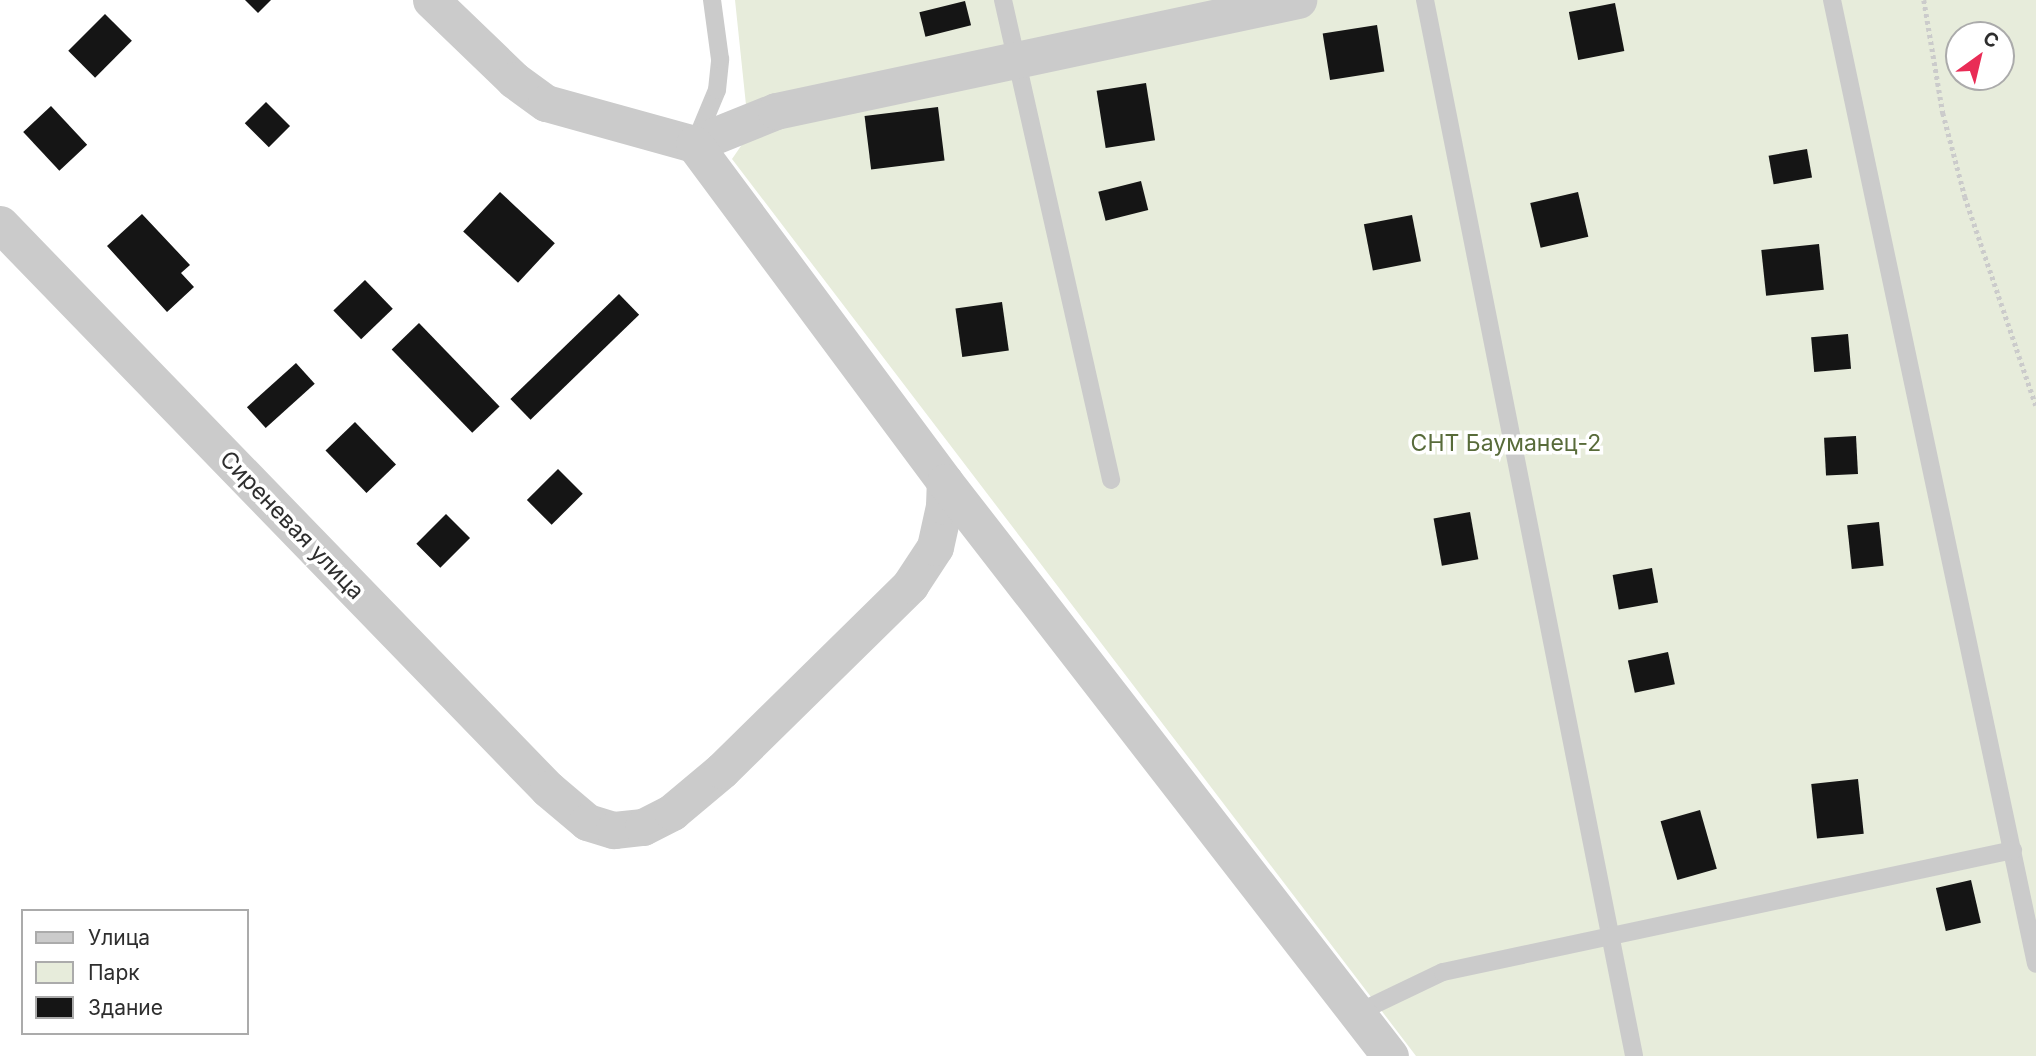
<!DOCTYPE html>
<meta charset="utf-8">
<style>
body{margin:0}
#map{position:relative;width:2036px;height:1056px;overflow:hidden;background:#fff;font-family:Inter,sans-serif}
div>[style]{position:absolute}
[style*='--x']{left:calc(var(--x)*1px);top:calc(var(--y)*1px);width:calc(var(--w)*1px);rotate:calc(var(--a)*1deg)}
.green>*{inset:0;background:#e7ecdb}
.building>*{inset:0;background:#151515;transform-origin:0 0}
.path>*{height:4.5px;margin-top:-2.25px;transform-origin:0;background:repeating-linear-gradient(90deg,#cbcbcb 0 3.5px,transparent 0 7px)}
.lane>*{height:18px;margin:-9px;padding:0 9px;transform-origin:9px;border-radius:9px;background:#cbcbcb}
.street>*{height:37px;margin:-18.5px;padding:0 18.5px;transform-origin:18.5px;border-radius:18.5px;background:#cbcbcb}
span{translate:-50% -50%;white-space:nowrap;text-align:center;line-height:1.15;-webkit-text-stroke:7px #fff;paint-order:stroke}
.park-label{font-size:23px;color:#586b3a}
.street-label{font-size:23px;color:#2e2e2e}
.legend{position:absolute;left:21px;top:909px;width:228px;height:126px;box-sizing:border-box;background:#fff;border:2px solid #ababab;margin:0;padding:9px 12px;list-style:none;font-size:21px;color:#2e2e2e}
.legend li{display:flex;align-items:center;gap:14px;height:35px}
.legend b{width:35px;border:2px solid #ababab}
.north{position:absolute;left:1945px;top:21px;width:70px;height:70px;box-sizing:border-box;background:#fff;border:2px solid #ababab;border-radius:50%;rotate:34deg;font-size:19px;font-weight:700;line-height:28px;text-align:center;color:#2e2e2e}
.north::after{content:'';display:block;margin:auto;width:24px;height:32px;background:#e92c56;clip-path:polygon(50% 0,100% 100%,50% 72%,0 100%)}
</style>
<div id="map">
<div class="green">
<div style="clip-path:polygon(evenodd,735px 0,2036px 0,2036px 1056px,1416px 1056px,732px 159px,772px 101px,746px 105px,735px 0,1959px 35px,2001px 35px,2001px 77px,1959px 77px,1959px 35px)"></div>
</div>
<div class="building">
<div style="clip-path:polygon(245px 0,271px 0,258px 13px)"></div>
<div style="left:965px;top:1px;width:25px;height:47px;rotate:76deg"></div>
<div style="left:1615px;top:3px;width:49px;height:47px;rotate:79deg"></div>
<div style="left:105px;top:14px;width:38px;height:52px;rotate:45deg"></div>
<div style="left:1377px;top:25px;width:47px;height:55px;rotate:81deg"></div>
<div style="left:1146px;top:83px;width:58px;height:50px;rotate:81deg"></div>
<div style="left:266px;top:102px;width:34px;height:30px;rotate:45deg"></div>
<div style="left:51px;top:106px;width:53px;height:38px;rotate:47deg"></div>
<div style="left:938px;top:107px;width:54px;height:74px;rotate:83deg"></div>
<div style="left:1807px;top:149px;width:29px;height:39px;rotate:80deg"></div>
<div style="left:1141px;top:181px;width:30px;height:44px;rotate:76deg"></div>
<div style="left:500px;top:192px;width:75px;height:54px;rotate:43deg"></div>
<div style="left:1578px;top:192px;width:46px;height:49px;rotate:77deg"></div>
<div style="clip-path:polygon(142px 214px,190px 265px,181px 273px,194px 287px,167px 312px,107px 246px)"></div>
<div style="left:1412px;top:215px;width:47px;height:49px;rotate:79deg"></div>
<div style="left:1819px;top:244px;width:46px;height:58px;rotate:84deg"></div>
<div style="left:365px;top:280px;width:40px;height:44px;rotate:46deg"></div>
<div style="left:619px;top:294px;width:29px;height:151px;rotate:46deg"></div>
<div style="left:1002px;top:302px;width:49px;height:47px;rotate:82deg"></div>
<div style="left:419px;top:323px;width:116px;height:38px;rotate:46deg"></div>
<div style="left:1848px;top:334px;width:35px;height:37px;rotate:85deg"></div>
<div style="left:296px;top:363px;width:28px;height:66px;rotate:48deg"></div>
<div style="left:355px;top:422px;width:59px;height:41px;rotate:46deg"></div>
<div style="left:1856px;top:436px;width:38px;height:32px;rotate:87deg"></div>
<div style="left:558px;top:469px;width:35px;height:44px;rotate:45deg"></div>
<div style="left:1470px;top:512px;width:48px;height:37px;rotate:80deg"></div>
<div style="left:446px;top:514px;width:34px;height:42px;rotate:45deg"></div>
<div style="left:1879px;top:522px;width:44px;height:32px;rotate:84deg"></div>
<div style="left:1652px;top:568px;width:35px;height:40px;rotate:80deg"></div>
<div style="left:1668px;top:652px;width:33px;height:41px;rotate:78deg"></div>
<div style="left:1858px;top:779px;width:55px;height:47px;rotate:84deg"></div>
<div style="left:1700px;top:810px;width:61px;height:41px;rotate:74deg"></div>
<div style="left:1971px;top:880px;width:44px;height:36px;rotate:77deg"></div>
</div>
<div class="path">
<div style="--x:1924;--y:0;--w:115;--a:80.5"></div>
<div style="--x:1943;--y:113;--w:87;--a:75.3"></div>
<div style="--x:1965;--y:197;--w:220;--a:71.2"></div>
</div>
<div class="lane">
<div style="--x:1003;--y:0;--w:492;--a:77.3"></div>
<div style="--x:1425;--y:0;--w:1076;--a:78.8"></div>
<div style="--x:1832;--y:0;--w:985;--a:78.05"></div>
<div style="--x:697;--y:138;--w:52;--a:-67.4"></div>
<div style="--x:717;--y:90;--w:31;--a:-84"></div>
<div style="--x:720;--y:59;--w:60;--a:-97.7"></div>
<div style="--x:1359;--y:1012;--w:93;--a:-25.5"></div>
<div style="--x:1443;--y:972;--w:583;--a:-12.08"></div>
</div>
<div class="street">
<div style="--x:431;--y:0;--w:115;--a:43.9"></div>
<div style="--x:514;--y:80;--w:39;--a:36"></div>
<div style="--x:546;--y:103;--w:154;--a:15.5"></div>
<div style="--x:694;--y:144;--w:88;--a:-21.9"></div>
<div style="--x:776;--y:111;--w:534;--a:-12"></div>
<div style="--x:0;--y:224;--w:787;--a:45.88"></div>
<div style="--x:548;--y:789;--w:51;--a:40.2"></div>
<div style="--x:587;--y:822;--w:28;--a:17"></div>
<div style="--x:614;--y:830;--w:29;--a:-6"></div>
<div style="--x:643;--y:827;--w:33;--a:-27"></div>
<div style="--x:672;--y:812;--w:65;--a:-40"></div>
<div style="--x:722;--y:770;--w:264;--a:-44.5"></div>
<div style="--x:910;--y:585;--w:45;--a:-56.7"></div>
<div style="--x:935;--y:547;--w:42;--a:-77.6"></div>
<div style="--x:944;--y:506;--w:24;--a:-88"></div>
<div style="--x:945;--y:482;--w:421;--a:-126.6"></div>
<div style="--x:945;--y:482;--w:726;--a:52.21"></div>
</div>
<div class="park-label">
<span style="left:1506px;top:443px">СНТ Бауманец-2</span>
</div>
<div class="street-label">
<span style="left:292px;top:525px;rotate:46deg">Сиреневая улица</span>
</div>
<ul class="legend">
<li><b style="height:9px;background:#cbcbcb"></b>Улица</li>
<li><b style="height:19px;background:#e7ecdb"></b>Парк</li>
<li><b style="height:19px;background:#151515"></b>Здание</li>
</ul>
<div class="north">С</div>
</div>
